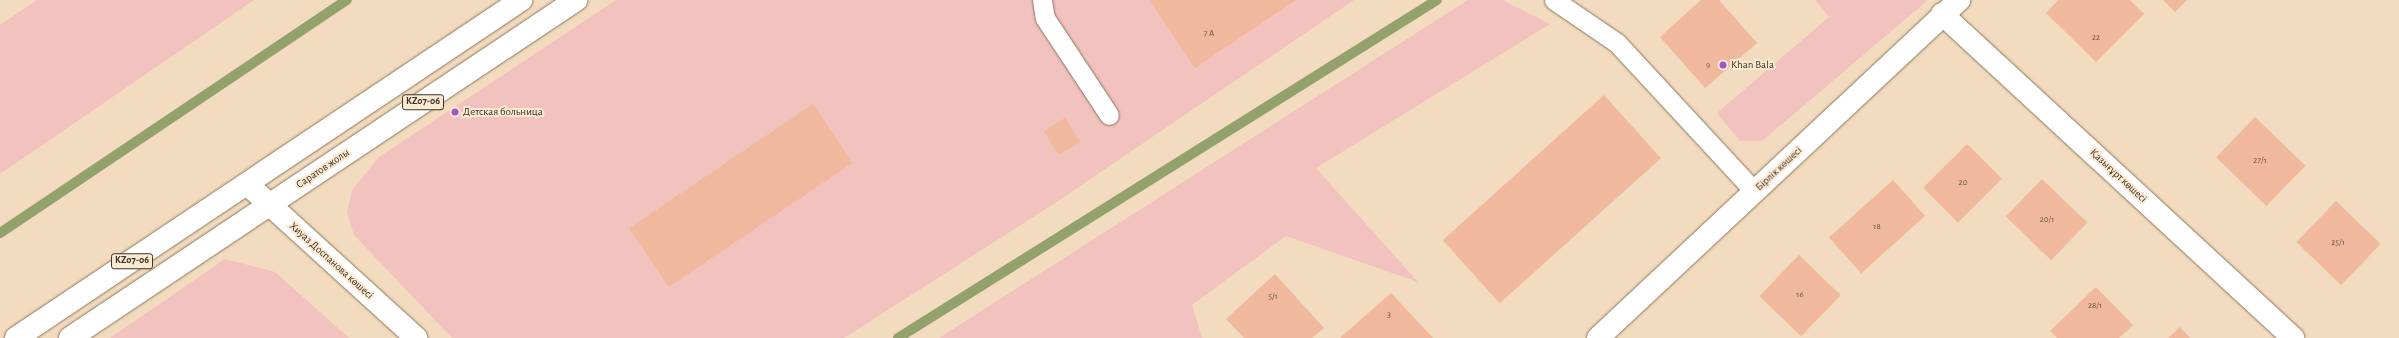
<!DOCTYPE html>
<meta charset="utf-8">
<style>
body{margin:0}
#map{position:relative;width:2399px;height:338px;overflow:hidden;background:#f2dbbe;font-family:"Alegreya Sans",sans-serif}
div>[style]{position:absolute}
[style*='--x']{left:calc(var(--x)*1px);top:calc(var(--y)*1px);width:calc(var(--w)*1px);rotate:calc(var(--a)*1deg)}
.green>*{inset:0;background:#f2c2be}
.stream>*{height:10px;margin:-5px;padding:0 5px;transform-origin:5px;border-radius:5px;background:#93a26d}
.building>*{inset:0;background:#f0b89c;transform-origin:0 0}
.roads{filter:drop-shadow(0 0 1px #8c775d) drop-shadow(0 0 1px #8c775d)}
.service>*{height:19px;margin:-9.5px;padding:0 9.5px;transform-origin:9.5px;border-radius:9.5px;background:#fff}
.minor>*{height:22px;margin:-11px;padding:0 11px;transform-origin:11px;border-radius:11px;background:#fff}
.secondary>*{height:22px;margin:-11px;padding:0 11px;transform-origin:11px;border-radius:11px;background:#fff}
.primary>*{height:22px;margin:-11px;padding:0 11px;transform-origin:11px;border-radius:11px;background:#fff}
.dots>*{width:11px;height:11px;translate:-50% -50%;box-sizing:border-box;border:2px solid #fce9d2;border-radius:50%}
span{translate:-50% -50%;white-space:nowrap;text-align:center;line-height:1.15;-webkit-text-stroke:4px #fce9d2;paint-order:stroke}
.number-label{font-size:9px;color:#695445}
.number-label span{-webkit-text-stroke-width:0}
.shield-label span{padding:1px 3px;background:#fce9d2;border:1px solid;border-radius:3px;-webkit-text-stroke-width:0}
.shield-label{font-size:10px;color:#3c3328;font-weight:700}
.poi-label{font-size:11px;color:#3c3328}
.left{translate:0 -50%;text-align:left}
.street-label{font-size:11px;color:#3c3328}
</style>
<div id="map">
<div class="green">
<div style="clip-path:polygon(37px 0,254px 0,0 174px,0 25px)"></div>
<div style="clip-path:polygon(616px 0,1354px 0,1055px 203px,844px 338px,452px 338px,354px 235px,347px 213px,352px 190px,379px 157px)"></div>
<div style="clip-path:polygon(1468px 0,1502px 0,1550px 24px,1316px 168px,1418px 282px,1286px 236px,1192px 305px,1202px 338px,939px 338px)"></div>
<div style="clip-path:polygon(1815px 0,1928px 0,1762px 141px,1740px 141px,1717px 113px,1829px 17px)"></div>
<div style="clip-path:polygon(225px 259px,275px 272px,349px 338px,110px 338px)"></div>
</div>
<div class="stream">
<div style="--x:0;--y:233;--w:418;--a:-33.9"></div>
<div style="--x:898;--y:338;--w:636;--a:-32.09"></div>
</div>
<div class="building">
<div style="clip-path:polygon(1149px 0,1296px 0,1195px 68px)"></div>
<div style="clip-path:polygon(1701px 0,1719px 0,1757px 43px,1705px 88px,1660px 37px)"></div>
<div style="clip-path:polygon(2058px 0,2130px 0,2144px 14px,2096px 62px,2046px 13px)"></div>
<div style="clip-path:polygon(2163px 0,2187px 0,2175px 12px)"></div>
<div style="left:1604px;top:95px;width:85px;height:217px;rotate:48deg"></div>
<div style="left:813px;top:104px;width:71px;height:222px;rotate:56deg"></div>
<div style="left:2255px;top:117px;width:70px;height:56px;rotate:44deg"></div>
<div style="left:1065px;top:118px;width:28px;height:25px;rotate:58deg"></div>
<div style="left:1967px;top:144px;width:49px;height:62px;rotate:45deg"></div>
<div style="left:2042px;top:179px;width:63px;height:52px;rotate:44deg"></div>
<div style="left:1893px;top:180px;width:48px;height:86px;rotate:48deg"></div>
<div style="left:2336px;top:201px;width:62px;height:57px;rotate:44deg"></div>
<div style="left:1799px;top:255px;width:58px;height:57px;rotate:44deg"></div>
<div style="clip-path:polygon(1275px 274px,1324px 328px,1312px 338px,1244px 338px,1226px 319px)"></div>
<div style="clip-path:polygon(2096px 287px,2133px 325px,2119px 338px,2057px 338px,2050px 331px)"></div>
<div style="clip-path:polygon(1391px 293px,1433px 338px,1340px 338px)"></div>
<div style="clip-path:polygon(2180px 327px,2190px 338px,2168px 338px)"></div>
</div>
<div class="roads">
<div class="service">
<div style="--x:1042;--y:0;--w:18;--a:81"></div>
<div style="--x:1045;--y:18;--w:116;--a:56.6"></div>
<div style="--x:1554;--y:0;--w:76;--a:34.3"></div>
<div style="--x:1617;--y:43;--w:203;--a:47.2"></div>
</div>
<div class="minor">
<div style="--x:1942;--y:14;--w:478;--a:42.7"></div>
<div style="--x:1598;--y:338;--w:495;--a:-43.1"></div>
</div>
<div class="secondary">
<div style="--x:247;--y:184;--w:229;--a:42.3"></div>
</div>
<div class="primary">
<div style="--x:16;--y:338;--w:608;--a:-33.79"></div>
<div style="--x:70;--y:338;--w:609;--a:-33.74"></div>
</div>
</div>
<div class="dots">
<div style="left:1723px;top:65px;background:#9f55c8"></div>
<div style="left:455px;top:112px;background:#9f55c8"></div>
</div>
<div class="number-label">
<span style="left:1209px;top:34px">7 А</span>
<span style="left:2096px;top:38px">22</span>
<span style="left:1708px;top:66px">9</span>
<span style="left:2260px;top:161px">27/1</span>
<span style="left:1963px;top:183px">20</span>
<span style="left:2047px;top:220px">20/1</span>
<span style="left:1877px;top:227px">18</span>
<span style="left:2338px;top:243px">25/1</span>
<span style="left:1800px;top:295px">16</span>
<span style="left:1273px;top:297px">5/1</span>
<span style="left:2095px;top:306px">28/1</span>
<span style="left:1389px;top:315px">3</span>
</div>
<div class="shield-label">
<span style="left:423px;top:102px">KZ07-06</span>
<span style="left:132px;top:261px">KZ07-06</span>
</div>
<div class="poi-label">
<span class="left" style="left:1731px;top:65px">Khan Bala</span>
<span class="left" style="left:463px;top:112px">Детская больница</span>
</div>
<div class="street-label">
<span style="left:323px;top:169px;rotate:-34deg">Саратов жолы</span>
<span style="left:1779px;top:169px;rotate:-43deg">Бірлік көшесі</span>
<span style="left:2118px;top:176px;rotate:43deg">Қазығұрт көшесі</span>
<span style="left:331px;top:261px;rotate:42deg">Хиуаз Доспанова көшесі</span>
</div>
</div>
